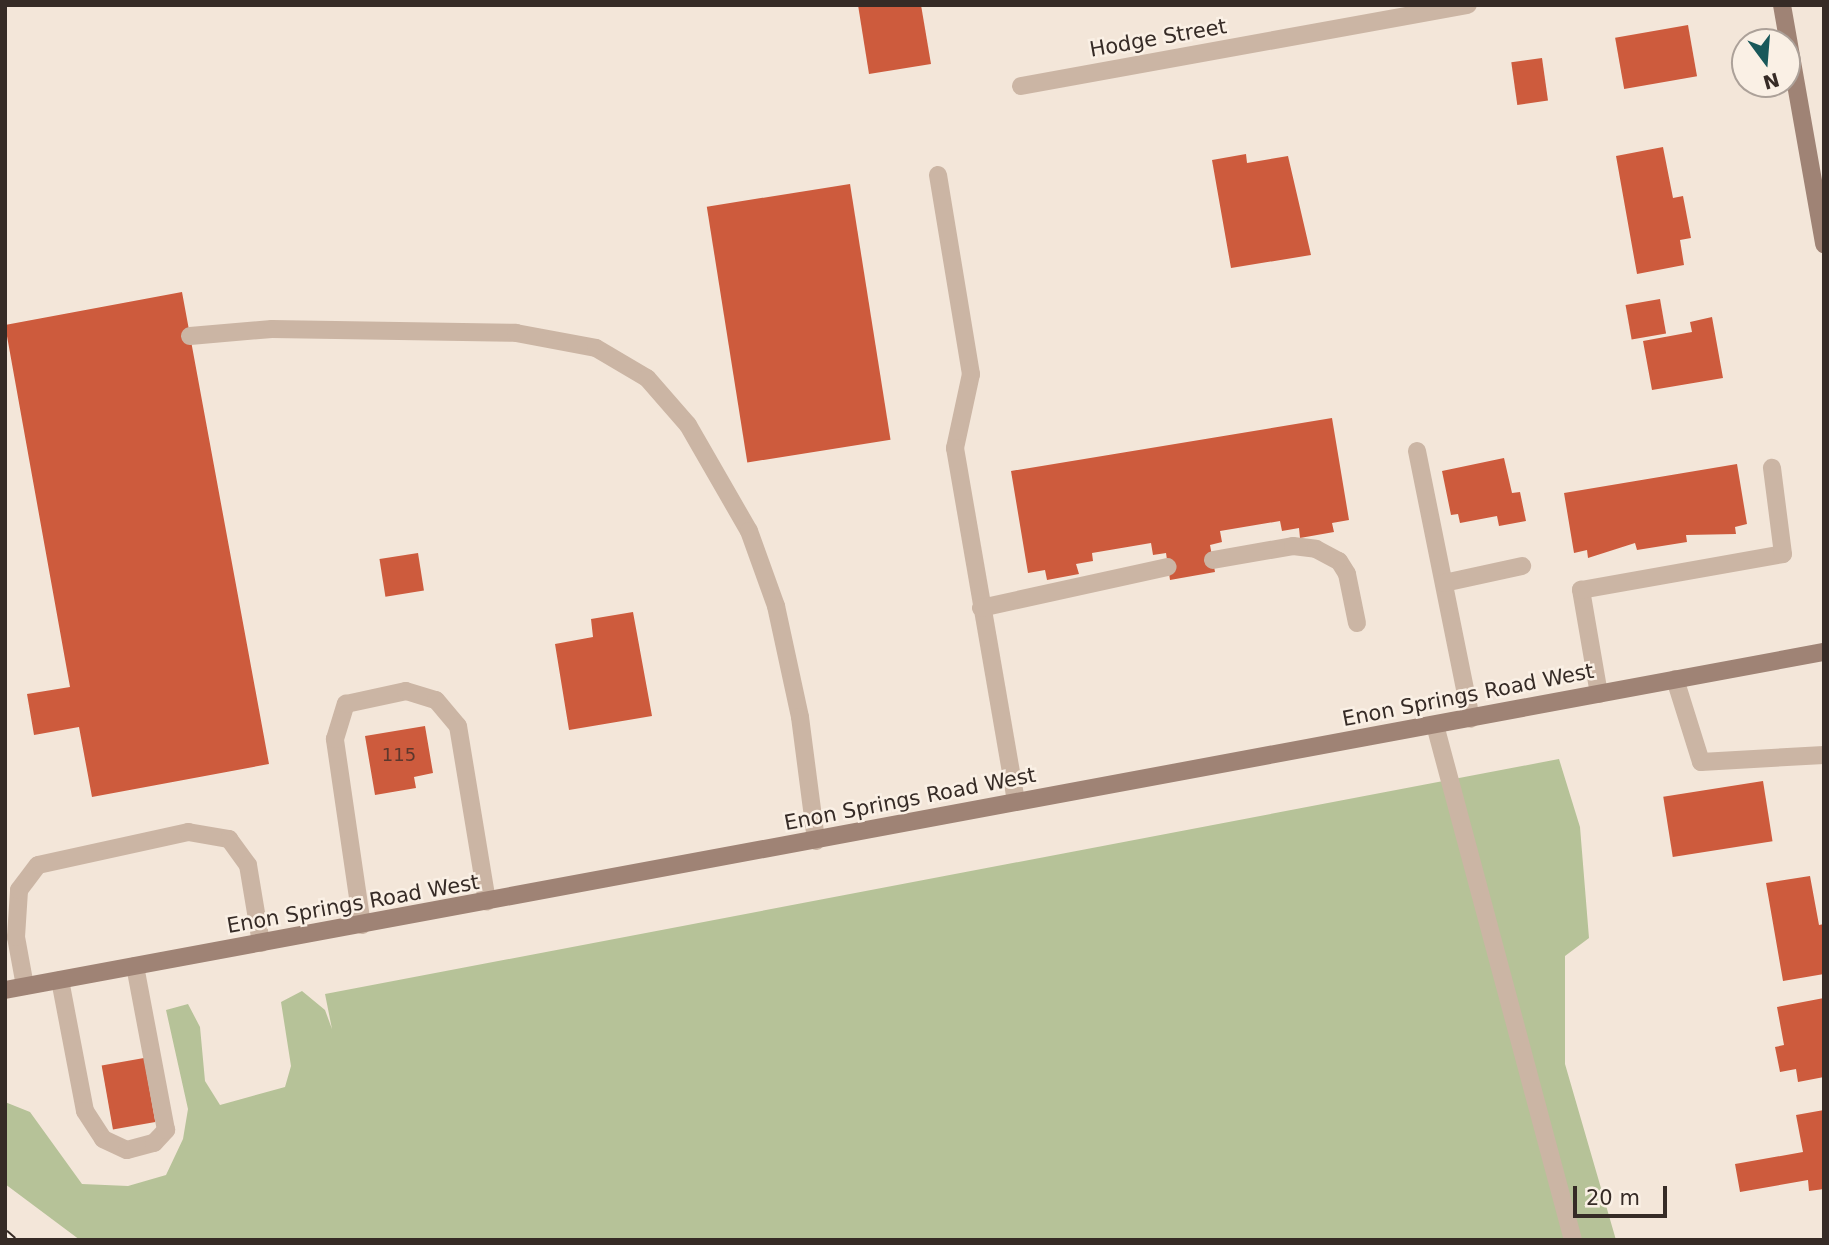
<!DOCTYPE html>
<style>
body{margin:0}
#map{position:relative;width:1829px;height:1245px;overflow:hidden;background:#f3e6d9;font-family:"DejaVu Sans",sans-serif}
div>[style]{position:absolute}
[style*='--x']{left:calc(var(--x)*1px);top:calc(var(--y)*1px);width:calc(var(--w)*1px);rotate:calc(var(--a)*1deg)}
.green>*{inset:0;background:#b6c298}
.building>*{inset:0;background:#cd5b3d;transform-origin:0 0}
.lane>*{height:18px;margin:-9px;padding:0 9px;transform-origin:9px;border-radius:9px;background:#cbb5a4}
.street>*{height:18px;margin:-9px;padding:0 9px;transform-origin:9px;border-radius:9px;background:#cbb5a4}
.secondary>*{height:18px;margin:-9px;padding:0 9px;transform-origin:9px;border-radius:9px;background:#9f8375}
.rail>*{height:8px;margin-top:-4px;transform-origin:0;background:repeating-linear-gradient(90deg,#faf0e5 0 16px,#362b26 0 32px);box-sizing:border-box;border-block:2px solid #362b26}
span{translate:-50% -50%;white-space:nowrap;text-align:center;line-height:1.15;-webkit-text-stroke:5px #faf0e5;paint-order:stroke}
.number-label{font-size:18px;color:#5c372c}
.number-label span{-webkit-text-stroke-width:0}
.street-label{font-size:21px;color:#362b26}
.frame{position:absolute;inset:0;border:7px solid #362b26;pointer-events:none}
.north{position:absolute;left:1731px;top:28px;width:70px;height:70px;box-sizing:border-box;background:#faf0e5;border:2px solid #aca199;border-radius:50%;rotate:164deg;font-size:19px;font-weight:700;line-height:28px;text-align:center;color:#362b26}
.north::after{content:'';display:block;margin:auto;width:24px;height:32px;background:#19585a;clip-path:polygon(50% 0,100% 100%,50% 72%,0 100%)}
.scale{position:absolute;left:1573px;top:1186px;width:94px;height:32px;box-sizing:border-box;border:4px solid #362b26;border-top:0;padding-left:9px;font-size:21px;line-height:24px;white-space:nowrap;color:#362b26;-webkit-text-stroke:5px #faf0e5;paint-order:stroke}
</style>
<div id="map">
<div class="green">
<div style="clip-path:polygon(1559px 759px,1580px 827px,1589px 938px,1565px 956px,1565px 1064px,1616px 1240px,80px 1240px,5px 1184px,5px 1102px,30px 1112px,82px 1184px,128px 1186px,166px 1175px,183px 1139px,188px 1109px,166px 1010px,188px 1004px,200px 1027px,205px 1081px,220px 1105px,285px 1087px,291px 1066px,281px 1002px,302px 991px,325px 1010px,332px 1029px,325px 994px)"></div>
</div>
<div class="building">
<div style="clip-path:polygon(858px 5px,921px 5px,931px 64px,869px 74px)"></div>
<div style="left:1688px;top:25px;width:52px;height:74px;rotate:80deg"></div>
<div style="left:1542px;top:58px;width:43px;height:31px;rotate:82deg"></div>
<div style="clip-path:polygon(1663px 147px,1673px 198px,1683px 196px,1691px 238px,1680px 240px,1684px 265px,1637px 274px,1616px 156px)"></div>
<div style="clip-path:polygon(1246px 154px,1247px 163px,1288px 156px,1311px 255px,1231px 268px,1212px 160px)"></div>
<div style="left:850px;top:184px;width:259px;height:145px;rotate:81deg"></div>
<div style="clip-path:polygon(182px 292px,269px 764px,92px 797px,79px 727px,34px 735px,27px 694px,70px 687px,5px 325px)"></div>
<div style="left:1660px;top:299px;width:35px;height:35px;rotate:80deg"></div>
<div style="clip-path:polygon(1712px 317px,1723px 378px,1652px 390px,1643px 341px,1692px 332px,1690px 322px)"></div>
<div style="clip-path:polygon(1332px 418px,1349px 520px,1332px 523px,1334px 532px,1300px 538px,1299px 528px,1282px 531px,1280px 521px,1220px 531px,1222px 542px,1210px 545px,1215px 572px,1170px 580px,1166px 553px,1153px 555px,1151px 543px,1092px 553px,1093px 561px,1076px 564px,1079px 574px,1047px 580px,1045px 570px,1028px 573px,1011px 471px)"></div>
<div style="clip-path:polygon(1504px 458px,1512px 493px,1520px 492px,1526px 521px,1499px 526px,1497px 516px,1460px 523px,1458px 514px,1451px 515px,1442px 471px)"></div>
<div style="clip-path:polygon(1737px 464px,1747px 524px,1735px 527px,1736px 534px,1686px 535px,1687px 542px,1637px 550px,1635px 543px,1588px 558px,1587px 550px,1574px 553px,1564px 493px)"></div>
<div style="left:418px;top:553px;width:38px;height:39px;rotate:81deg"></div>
<div style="clip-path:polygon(633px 612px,652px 716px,569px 730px,555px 644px,593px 637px,591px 619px)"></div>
<div style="clip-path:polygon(425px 726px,433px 773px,414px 777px,416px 788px,375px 795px,365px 736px)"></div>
<div style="left:1763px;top:781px;width:61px;height:101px;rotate:81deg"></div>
<div style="clip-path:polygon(1810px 876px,1819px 925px,1824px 924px,1824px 974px,1783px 981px,1766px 883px)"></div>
<div style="clip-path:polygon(1824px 998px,1824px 1077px,1798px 1082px,1796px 1069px,1780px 1072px,1775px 1047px,1784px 1045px,1777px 1007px)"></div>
<div style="left:144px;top:1058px;width:65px;height:43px;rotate:80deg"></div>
<div style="clip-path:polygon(1824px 1110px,1824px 1189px,1809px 1191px,1808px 1180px,1740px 1192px,1735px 1164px,1803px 1152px,1796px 1115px)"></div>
</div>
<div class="lane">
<div style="--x:938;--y:175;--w:202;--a:80.6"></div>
<div style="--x:971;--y:374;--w:76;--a:102.2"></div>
<div style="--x:955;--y:448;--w:357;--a:80.2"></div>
<div style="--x:190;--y:336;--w:82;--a:-4.9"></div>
<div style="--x:272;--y:329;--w:244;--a:0.9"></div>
<div style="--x:516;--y:333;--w:81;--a:10.6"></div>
<div style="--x:596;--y:348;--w:59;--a:30.5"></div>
<div style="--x:647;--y:378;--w:62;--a:48.9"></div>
<div style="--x:688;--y:425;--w:122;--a:60.1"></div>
<div style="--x:749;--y:531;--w:80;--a:70.2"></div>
<div style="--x:776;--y:606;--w:114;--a:77.8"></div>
<div style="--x:800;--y:717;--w:125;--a:82.6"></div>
<div style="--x:1417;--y:451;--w:273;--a:78.6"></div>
<div style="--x:1213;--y:560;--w:81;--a:-9.9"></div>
<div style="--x:1293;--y:546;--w:23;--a:7"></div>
<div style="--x:1316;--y:549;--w:26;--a:28"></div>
<div style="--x:1339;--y:561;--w:15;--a:58"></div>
<div style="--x:1347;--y:574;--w:50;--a:78.5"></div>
<div style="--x:1444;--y:583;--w:80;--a:-12.3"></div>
<div style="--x:981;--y:608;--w:191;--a:-12.4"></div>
<div style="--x:1675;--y:679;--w:87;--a:72.6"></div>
<div style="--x:1701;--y:762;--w:123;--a:-3.3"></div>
<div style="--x:1599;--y:694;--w:106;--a:-99.8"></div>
<div style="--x:1581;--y:590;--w:205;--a:-10.1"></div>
<div style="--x:1783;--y:554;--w:87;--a:-97.3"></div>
<div style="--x:1435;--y:725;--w:533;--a:75"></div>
<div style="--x:362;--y:925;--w:188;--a:-98.3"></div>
<div style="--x:335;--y:739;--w:37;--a:-73"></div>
<div style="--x:346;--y:704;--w:61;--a:-12.2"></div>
<div style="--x:406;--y:691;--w:31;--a:17"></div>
<div style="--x:436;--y:700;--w:34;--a:50"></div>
<div style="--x:458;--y:726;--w:178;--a:80.6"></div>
<div style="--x:60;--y:980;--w:133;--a:79.2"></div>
<div style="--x:85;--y:1111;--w:33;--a:57"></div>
<div style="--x:103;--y:1139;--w:26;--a:25"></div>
<div style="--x:127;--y:1150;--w:28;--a:-15"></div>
<div style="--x:154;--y:1143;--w:18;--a:-47"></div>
<div style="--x:166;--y:1130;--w:167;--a:-100.7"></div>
<div style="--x:25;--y:986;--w:50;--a:-100.4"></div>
<div style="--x:16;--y:937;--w:47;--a:-86.3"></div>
<div style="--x:19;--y:890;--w:31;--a:-53"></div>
<div style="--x:38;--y:865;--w:154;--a:-12.4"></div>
<div style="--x:188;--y:832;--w:42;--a:9.7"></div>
<div style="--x:229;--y:839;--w:32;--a:54"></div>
<div style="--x:248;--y:865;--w:79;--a:80.5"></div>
</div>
<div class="street">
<div style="--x:1021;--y:86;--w:454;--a:-10.3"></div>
</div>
<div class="secondary">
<div style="--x:1782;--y:5;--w:243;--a:80"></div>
<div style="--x:5;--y:990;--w:1850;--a:-10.53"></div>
</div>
<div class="rail">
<div style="--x:5;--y:1233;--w:11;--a:41"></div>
</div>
<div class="number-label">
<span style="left:399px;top:755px">115</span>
</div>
<div class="street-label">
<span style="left:1158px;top:38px;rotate:-10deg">Hodge Street</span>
<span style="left:1468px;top:695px;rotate:-11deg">Enon Springs Road West</span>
<span style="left:910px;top:799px;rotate:-11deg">Enon Springs Road West</span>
<span style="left:353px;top:904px;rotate:-10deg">Enon Springs Road West</span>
</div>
<div class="frame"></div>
<div class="north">N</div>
<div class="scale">20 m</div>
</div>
